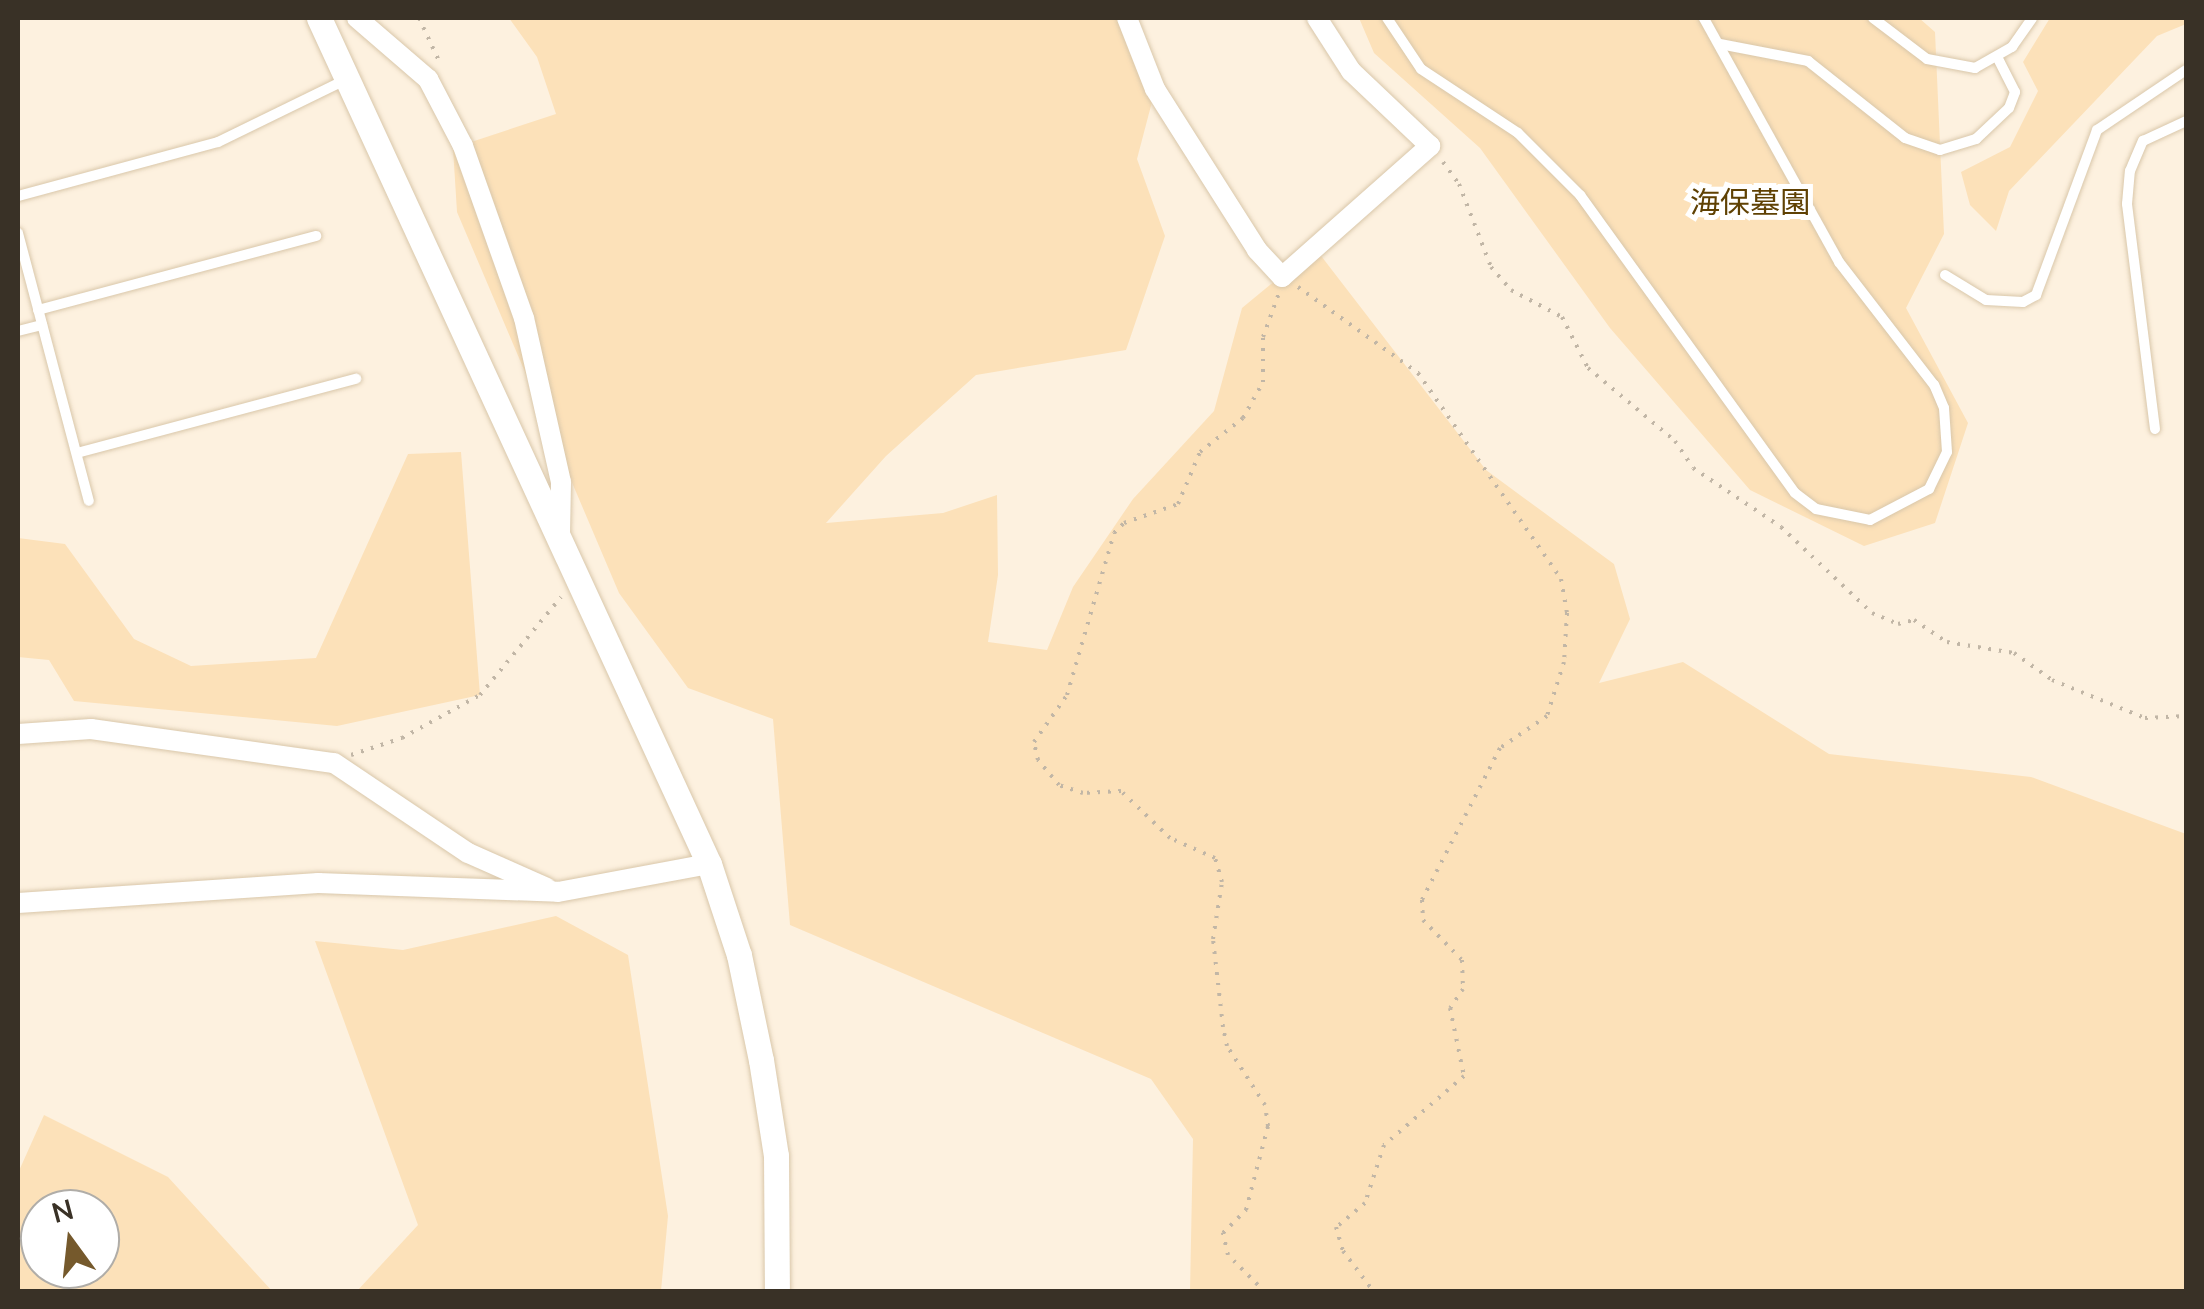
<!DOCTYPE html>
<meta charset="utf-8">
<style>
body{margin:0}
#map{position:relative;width:2204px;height:1309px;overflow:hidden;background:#fdf1df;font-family:"Nunito Sans","Noto Sans JP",sans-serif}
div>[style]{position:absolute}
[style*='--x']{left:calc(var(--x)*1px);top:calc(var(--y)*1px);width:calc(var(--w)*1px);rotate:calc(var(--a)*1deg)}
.green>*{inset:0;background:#fce1b9}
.path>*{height:4px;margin-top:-2px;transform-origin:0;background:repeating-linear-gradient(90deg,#c1b6a6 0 2.5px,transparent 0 10.5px)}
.roads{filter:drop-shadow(0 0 2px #d9c7aa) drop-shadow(0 0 2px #d9c7aa)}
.service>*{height:10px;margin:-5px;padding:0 5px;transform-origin:5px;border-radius:5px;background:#fff}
.minor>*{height:20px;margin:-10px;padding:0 10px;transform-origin:10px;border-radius:10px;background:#fff}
.tertiary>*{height:25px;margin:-12.5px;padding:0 12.5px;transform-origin:12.5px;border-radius:12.5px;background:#fff}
span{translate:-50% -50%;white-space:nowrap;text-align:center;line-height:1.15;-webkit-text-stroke:10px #fff;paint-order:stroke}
.park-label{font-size:30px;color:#5f4103}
.frame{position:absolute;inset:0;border:20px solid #393126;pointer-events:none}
.north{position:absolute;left:20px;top:1189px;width:100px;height:100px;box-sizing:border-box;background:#fff;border:2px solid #b0ada8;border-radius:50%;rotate:345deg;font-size:28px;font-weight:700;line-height:40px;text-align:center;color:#393126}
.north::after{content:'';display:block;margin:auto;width:35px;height:45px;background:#75592c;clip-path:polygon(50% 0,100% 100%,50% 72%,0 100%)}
</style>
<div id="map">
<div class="green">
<div style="clip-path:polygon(509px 18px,1122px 18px,1153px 98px,1137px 159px,1165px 236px,1126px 350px,976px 375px,886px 456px,826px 523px,943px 513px,997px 495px,998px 575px,988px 642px,1047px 650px,1073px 587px,1133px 499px,1214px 411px,1242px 308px,1315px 248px,1486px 470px,1614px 564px,1630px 619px,1599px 683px,1683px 662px,1829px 754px,2031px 777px,2186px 834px,2186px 1291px,1190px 1291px,1193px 1139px,1151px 1079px,790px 925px,773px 719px,688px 688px,619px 593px,457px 212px,453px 148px,556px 114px,537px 57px)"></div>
<div style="clip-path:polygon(1359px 18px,1919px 18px,1935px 32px,1944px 234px,1906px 308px,1968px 423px,1935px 523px,1864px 546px,1750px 490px,1610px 328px,1480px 148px,1374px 53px)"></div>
<div style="clip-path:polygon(2050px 18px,2186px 18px,2186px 24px,2157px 36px,2009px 191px,1996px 231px,1970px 205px,1961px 172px,2010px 147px,2038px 91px,2023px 62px)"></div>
<div style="clip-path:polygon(461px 452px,480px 695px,337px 726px,74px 701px,49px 660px,18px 657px,18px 538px,65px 544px,134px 639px,191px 666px,316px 658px,408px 454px)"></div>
<div style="clip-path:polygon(556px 916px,628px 955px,668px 1216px,661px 1291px,357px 1291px,418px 1225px,315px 941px,403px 950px)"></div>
<div style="clip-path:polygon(evenodd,44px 1115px,168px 1177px,272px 1291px,18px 1291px,18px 1173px,44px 1115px,100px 1209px,100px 1269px,40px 1269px,40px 1209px,100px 1209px)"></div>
</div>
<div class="path">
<div style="--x:419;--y:18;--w:50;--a:65"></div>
<div style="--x:739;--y:18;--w:37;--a:0"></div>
<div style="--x:1443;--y:162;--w:27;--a:54"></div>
<div style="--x:1459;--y:184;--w:89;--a:68.9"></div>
<div style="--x:1491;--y:267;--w:30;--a:49"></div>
<div style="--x:1511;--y:290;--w:58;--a:27.9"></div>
<div style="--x:1562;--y:317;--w:57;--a:63"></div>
<div style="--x:1588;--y:368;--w:114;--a:40"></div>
<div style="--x:1675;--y:441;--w:32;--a:56"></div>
<div style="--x:1693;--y:468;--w:106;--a:33.8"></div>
<div style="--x:1781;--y:527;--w:125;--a:43.4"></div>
<div style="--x:1872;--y:613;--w:28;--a:23"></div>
<div style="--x:1898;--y:624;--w:16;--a:-14"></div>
<div style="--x:1914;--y:620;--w:40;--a:34"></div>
<div style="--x:1947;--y:642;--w:68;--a:9.3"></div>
<div style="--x:2014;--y:653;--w:47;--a:35.4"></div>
<div style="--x:2052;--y:680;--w:100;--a:22.2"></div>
<div style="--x:2145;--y:718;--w:41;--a:-2.8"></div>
<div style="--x:1298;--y:287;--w:148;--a:35.6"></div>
<div style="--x:1418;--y:373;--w:251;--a:55.2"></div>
<div style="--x:1561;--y:579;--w:35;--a:80"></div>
<div style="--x:1567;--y:613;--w:49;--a:93.5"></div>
<div style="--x:1564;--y:662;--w:57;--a:107.5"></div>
<div style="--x:1547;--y:716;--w:57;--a:145.8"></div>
<div style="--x:1500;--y:748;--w:171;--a:117.2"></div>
<div style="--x:1422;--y:900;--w:20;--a:87"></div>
<div style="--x:1423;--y:920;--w:56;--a:45.7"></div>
<div style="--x:1462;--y:960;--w:29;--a:88"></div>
<div style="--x:1463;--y:989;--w:23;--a:124"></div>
<div style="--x:1450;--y:1008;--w:69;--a:78.4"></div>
<div style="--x:1464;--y:1076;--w:106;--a:139.2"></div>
<div style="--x:1384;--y:1145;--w:61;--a:108.1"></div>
<div style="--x:1365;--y:1203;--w:38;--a:140"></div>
<div style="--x:1336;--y:1227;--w:25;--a:74"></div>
<div style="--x:1343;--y:1251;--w:51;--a:52.9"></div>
<div style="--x:351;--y:755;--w:54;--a:-18.4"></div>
<div style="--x:402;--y:738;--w:89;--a:-28.9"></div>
<div style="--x:480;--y:695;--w:127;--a:-50.4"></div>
<div style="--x:1265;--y:1292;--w:52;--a:-135"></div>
<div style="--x:1228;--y:1255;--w:23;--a:-103"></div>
<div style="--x:1223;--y:1233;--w:33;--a:-45"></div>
<div style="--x:1246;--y:1210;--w:87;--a:-75.3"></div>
<div style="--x:1268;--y:1126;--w:21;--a:-98"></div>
<div style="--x:1265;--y:1105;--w:70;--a:-122.8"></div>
<div style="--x:1227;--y:1046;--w:19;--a:-102"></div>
<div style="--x:1223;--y:1027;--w:89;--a:-96.5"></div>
<div style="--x:1213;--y:939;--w:58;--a:-81"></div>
<div style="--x:1222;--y:882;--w:25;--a:-106"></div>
<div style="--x:1215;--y:858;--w:49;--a:-156"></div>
<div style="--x:1170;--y:838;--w:68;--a:-136.2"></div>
<div style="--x:1121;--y:791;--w:38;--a:177"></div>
<div style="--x:1083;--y:793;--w:25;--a:-162"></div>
<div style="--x:1059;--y:785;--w:33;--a:-130"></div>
<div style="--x:1038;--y:760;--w:18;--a:-103"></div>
<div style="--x:1034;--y:742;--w:57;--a:-54.9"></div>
<div style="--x:1067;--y:695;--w:169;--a:-73.8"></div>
<div style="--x:1114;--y:533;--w:14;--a:-45"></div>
<div style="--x:1124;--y:523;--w:57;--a:-19.4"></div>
<div style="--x:1178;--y:504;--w:56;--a:-67.1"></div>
<div style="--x:1200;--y:452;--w:55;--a:-38.3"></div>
<div style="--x:1243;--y:418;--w:41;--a:-60.9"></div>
<div style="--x:1263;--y:382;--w:45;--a:-90"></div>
<div style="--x:1263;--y:337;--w:47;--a:-70"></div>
</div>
<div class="roads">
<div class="service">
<div style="--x:1387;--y:18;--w:61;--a:56.3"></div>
<div style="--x:1421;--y:69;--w:116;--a:33.4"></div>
<div style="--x:1518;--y:133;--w:88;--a:45"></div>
<div style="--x:1580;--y:195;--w:367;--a:54.2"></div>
<div style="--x:1795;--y:493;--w:26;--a:37"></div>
<div style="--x:1816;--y:509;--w:55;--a:11.5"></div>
<div style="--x:1870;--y:520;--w:67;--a:-27.7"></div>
<div style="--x:1929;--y:489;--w:41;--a:-64.1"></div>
<div style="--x:1947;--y:452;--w:44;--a:-93.9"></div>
<div style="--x:1944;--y:408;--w:25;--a:-113"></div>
<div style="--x:1934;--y:385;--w:155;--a:-127.7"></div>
<div style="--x:1839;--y:262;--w:279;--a:-119"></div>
<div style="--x:1873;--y:18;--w:68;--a:37.2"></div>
<div style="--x:1927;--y:59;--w:49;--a:10.6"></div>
<div style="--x:1975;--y:68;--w:43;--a:-29.6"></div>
<div style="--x:2012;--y:47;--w:35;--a:-55"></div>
<div style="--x:1720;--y:44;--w:90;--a:10.9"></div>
<div style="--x:1808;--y:61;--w:124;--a:38.4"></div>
<div style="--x:1905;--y:138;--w:37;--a:19"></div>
<div style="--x:1940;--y:150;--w:38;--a:-17"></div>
<div style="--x:1976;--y:139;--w:45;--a:-43.2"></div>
<div style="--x:2009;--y:108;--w:17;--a:-69"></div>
<div style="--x:2015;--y:92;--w:37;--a:-117"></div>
<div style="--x:18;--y:196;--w:207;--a:-15.1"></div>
<div style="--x:218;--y:142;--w:141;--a:-26"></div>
<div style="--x:18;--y:233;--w:277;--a:75.2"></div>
<div style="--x:1945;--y:275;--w:48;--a:31.4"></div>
<div style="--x:1986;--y:300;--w:37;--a:3"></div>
<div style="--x:2023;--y:302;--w:15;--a:-28"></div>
<div style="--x:2036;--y:295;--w:176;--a:-69.7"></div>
<div style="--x:2097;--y:130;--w:107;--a:-34"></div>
<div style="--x:38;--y:310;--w:288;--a:-14.9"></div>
<div style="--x:18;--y:331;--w:25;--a:-14"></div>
<div style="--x:2155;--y:429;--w:227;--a:-97.1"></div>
<div style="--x:2127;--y:204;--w:33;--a:-85"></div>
<div style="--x:2130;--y:171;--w:33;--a:-67"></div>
<div style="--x:2143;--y:141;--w:47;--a:-24.9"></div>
<div style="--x:77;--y:453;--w:289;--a:-14.9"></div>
</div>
<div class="minor">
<div style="--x:357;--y:18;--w:94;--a:40.7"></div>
<div style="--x:428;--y:79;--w:76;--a:62.4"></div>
<div style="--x:463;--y:146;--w:182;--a:70.5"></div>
<div style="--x:524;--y:318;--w:168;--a:77.3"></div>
<div style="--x:561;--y:482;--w:50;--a:91.1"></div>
<div style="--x:1127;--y:18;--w:76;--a:68.5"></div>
<div style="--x:1155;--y:89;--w:191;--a:57.6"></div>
<div style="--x:1257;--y:250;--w:37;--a:47"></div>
<div style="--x:1282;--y:277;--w:198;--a:-41.5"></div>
<div style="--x:1430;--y:146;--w:109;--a:-136.5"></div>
<div style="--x:1351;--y:71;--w:63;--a:-122.7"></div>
<div style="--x:18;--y:734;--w:73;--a:-3.9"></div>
<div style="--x:91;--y:729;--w:245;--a:8"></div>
<div style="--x:334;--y:763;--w:161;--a:33.9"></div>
<div style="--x:468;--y:853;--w:86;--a:23.9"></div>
<div style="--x:18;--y:903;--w:301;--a:-3.8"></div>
<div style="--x:318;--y:883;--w:240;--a:2.1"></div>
<div style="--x:558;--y:892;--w:154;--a:-10.5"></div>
</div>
<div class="tertiary">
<div style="--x:319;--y:18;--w:932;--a:65.25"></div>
<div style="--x:709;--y:864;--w:96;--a:71.8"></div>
<div style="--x:739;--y:955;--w:107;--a:78.2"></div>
<div style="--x:761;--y:1060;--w:97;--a:81.1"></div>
<div style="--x:776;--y:1156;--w:136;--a:89.6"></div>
</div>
</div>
<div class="park-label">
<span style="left:1750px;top:204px">海保墓園</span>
</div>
<div class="frame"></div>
<div class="north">N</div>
</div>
